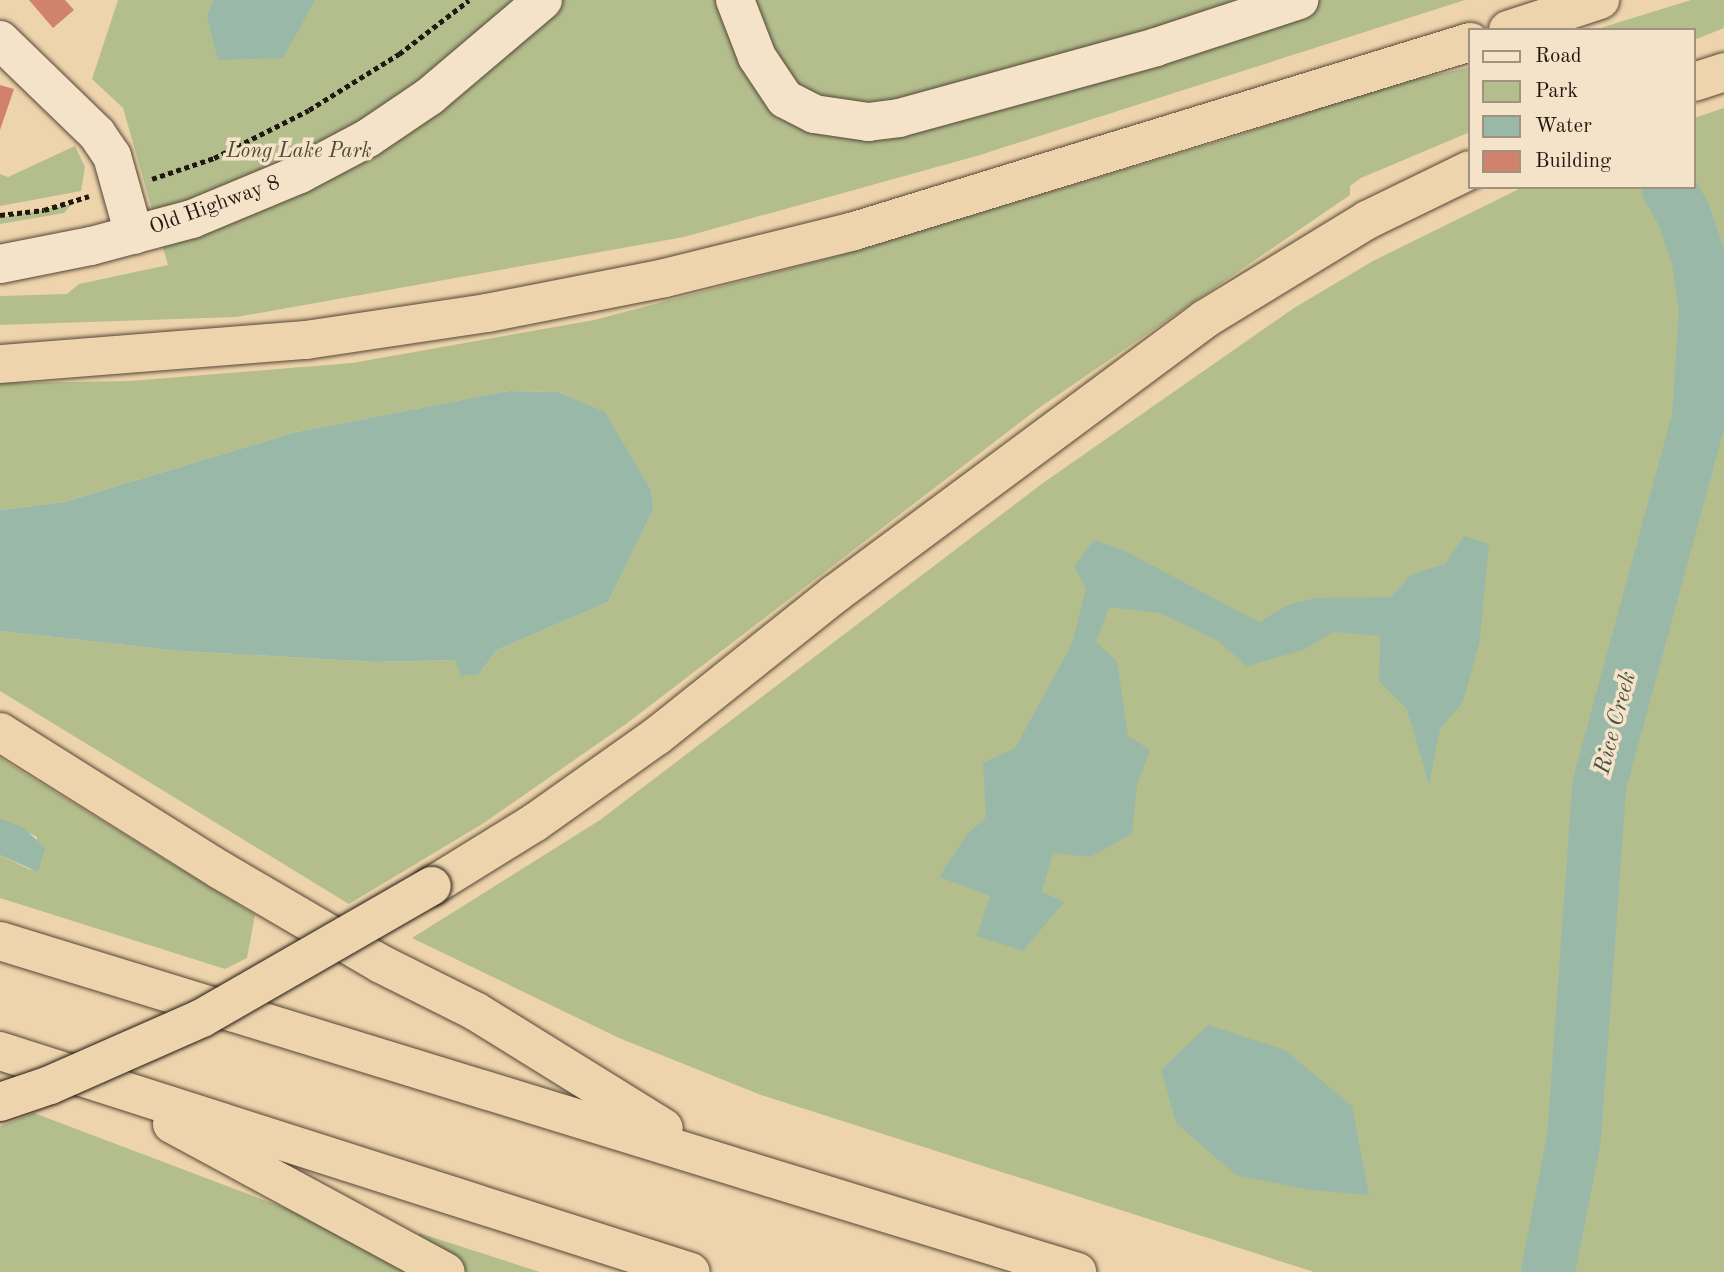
<!DOCTYPE html>
<style>
body{margin:0}
#map{position:relative;width:1724px;height:1272px;overflow:hidden;background:#eed4ac;font-family:"Old Standard TT",serif}
div>[style]{position:absolute}
[style*='--x']{left:calc(var(--x)*1px);top:calc(var(--y)*1px);width:calc(var(--w)*1px);rotate:calc(var(--a)*1deg)}
.green>*{inset:0;background:#b4be8d}
.water>*{inset:0;background:#99b8a8}
.river>*{height:54px;margin:-27px;padding:0 27px;transform-origin:27px;border-radius:27px;background:#99b8a8}
.building>*{inset:0;background:#d1826d}
.path>*{height:4.5px;margin-top:-2.25px;transform-origin:0;background:repeating-linear-gradient(90deg,#211810 0 5px,transparent 0 8.5px)}
.roads{filter:drop-shadow(0 0 2px #544737) drop-shadow(0 0 2px #544737)}
.minor>*{height:38px;margin:-19px;padding:0 19px;transform-origin:19px;border-radius:19px;background:#f4e3c9}
.highway>*{height:38px;margin:-19px;padding:0 19px;transform-origin:19px;border-radius:19px;background:#eed4ac}
.bridges{filter:drop-shadow(0 0 2px #211810) drop-shadow(0 0 2px #211810)}
.highway-bridge>*{height:38px;margin:-19px;padding:0 19px;transform-origin:19px;border-radius:19px;background:#eed4ac}
span{translate:-50% -50%;white-space:nowrap;text-align:center;line-height:1.15;-webkit-text-stroke:7px #f4e3c9;paint-order:stroke}
.park-label{font-size:21px;color:#4d4a36;font-style:italic}
.street-label{font-size:21px;color:#211810}
.water-label{font-size:23px;color:#4b5045;font-style:italic}
.legend{position:absolute;left:1468px;top:28px;width:228px;height:161px;box-sizing:border-box;background:#f4e3c9;border:2px solid #a0927f;margin:0;padding:9px 12px;list-style:none;font-size:21px;color:#211810}
.legend li{display:flex;align-items:center;gap:14px;height:35px}
.legend b{width:35px;border:2px solid #a0927f}
</style>
<div id="map">
<div class="green">
<div style="clip-path:polygon(118px 0,1465px 0,980px 155px,684px 237px,237px 317px,0 325px,0 296px,67px 294px,79px 284px,168px 265px,123px 108px,92px 79px)"></div>
<div style="clip-path:polygon(1691px 0,1724px 0,1724px 28px,1694px 40px,1694px 30px,1594px 30px)"></div>
<div style="clip-path:polygon(1470px 67px,1470px 132px,1361px 178px,1350px 186px,1350px 195px,1039px 408px,626px 724px,484px 823px,349px 904px,0 691px,0 631px,181px 651px,376px 662px,455px 660px,479px 674px,497px 650px,608px 602px,654px 508px,651px 490px,605px 413px,558px 392px,508px 391px,296px 432px,64px 502px,0 510px,0 383px,130px 381px,352px 363px,594px 320px,830px 258px,1236px 136px,1386px 86px)"></div>
<div style="clip-path:polygon(1724px 108px,1724px 1272px,1314px 1272px,761px 1095px,619px 1038px,412px 938px,600px 820px,1043px 483px,1294px 308px,1373px 261px,1523px 187px,1694px 187px,1694px 118px)"></div>
<div style="clip-path:polygon(75px 146px,85px 167px,81px 191px,0 206px,0 174px,8px 177px)"></div>
<div style="clip-path:polygon(72px 204px,64px 213px,0 224px,0 218px)"></div>
<div style="clip-path:polygon(0 758px,255px 915px,247px 958px,225px 969px,0 898px,0 855px,31px 870px,37px 837px,0 818px)"></div>
<div style="clip-path:polygon(34px 1113px,343px 1230px,417px 1272px,0 1272px,0 1126px)"></div>
<div style="clip-path:polygon(419px 1233px,540px 1272px,466px 1272px,417px 1240px)"></div>
</div>
<div class="water">
<div style="clip-path:polygon(213px 0,315px 0,283px 58px,218px 60px,207px 17px)"></div>
<div style="clip-path:polygon(508px 391px,558px 392px,605px 412px,651px 490px,654px 508px,608px 602px,497px 650px,479px 674px,461px 676px,455px 660px,376px 662px,181px 651px,0 631px,0 510px,64px 502px,296px 432px)"></div>
<div style="clip-path:polygon(1464px 536px,1489px 544px,1480px 640px,1463px 702px,1440px 729px,1429px 785px,1407px 709px,1379px 681px,1380px 636px,1334px 632px,1303px 650px,1247px 666px,1218px 641px,1160px 613px,1109px 607px,1096px 642px,1117px 661px,1128px 736px,1150px 750px,1137px 785px,1132px 834px,1090px 857px,1053px 853px,1042px 892px,1064px 902px,1023px 951px,977px 936px,990px 896px,939px 877px,966px 836px,986px 817px,983px 763px,1015px 748px,1072px 644px,1086px 589px,1074px 566px,1094px 540px,1123px 550px,1259px 622px,1290px 604px,1315px 598px,1391px 597px,1412px 574px,1445px 564px)"></div>
<div style="clip-path:polygon(0 818px,25px 829px,45px 848px,38px 872px,0 855px)"></div>
<div style="clip-path:polygon(1208px 1025px,1285px 1050px,1352px 1106px,1369px 1195px,1311px 1190px,1236px 1175px,1176px 1123px,1161px 1070px)"></div>
</div>
<div class="river">
<div style="--x:1548;--y:1272;--w:136;--a:-79"></div>
<div style="--x:1574;--y:1138;--w:353;--a:-85.9"></div>
<div style="--x:1599;--y:786;--w:380;--a:-74.8"></div>
<div style="--x:1699;--y:419;--w:110;--a:-86.4"></div>
<div style="--x:1706;--y:309;--w:54;--a:-98.6"></div>
<div style="--x:1698;--y:256;--w:46;--a:-109.2"></div>
<div style="--x:1683;--y:213;--w:30;--a:-120"></div>
</div>
<div class="building">
<div style="clip-path:polygon(29px 0,65px 0,74px 10px,53px 28px)"></div>
<div style="clip-path:polygon(0 85px,14px 89px,0 130px)"></div>
</div>
<div class="path">
<div style="--x:152;--y:179;--w:65;--a:-18.7"></div>
<div style="--x:214;--y:158;--w:106;--a:-26.8"></div>
<div style="--x:309;--y:110;--w:106;--a:-31.9"></div>
<div style="--x:399;--y:54;--w:88;--a:-37.6"></div>
<div style="--x:0;--y:215;--w:44;--a:-6.5"></div>
<div style="--x:44;--y:210;--w:47;--a:-17.3"></div>
</div>
<div class="roads">
<div class="minor">
<div style="--x:735;--y:0;--w:61;--a:68.9"></div>
<div style="--x:757;--y:57;--w:50;--a:56.3"></div>
<div style="--x:785;--y:99;--w:33;--a:27"></div>
<div style="--x:814;--y:114;--w:55;--a:8.4"></div>
<div style="--x:868;--y:122;--w:31;--a:-7"></div>
<div style="--x:899;--y:118;--w:267;--a:-15.4"></div>
<div style="--x:1156;--y:47;--w:151;--a:-18.2"></div>
<div style="--x:0;--y:40;--w:135;--a:44.1"></div>
<div style="--x:97;--y:134;--w:27;--a:56"></div>
<div style="--x:112;--y:156;--w:82;--a:74.4"></div>
<div style="--x:0;--y:264;--w:93;--a:-11.2"></div>
<div style="--x:91;--y:246;--w:105;--a:-15"></div>
<div style="--x:192;--y:219;--w:117;--a:-22.6"></div>
<div style="--x:300;--y:174;--w:77;--a:-27.9"></div>
<div style="--x:368;--y:138;--w:75;--a:-34.1"></div>
<div style="--x:430;--y:96;--w:148;--a:-40.3"></div>
</div>
<div class="highway">
<div style="--x:1508;--y:30;--w:97;--a:-18.1"></div>
<div style="--x:1694;--y:82;--w:32;--a:-18"></div>
<div style="--x:0;--y:364;--w:307;--a:-4.5"></div>
<div style="--x:306;--y:340;--w:183;--a:-8.5"></div>
<div style="--x:487;--y:313;--w:181;--a:-11.1"></div>
<div style="--x:665;--y:278;--w:192;--a:-13.9"></div>
<div style="--x:851;--y:232;--w:648;--a:-17.06"></div>
<div style="--x:0;--y:732;--w:260;--a:32.1"></div>
<div style="--x:220;--y:870;--w:186;--a:30.3"></div>
<div style="--x:381;--y:964;--w:105;--a:26.6"></div>
<div style="--x:475;--y:1011;--w:222;--a:31.8"></div>
<div style="--x:432;--y:886;--w:120;--a:-31.7"></div>
<div style="--x:534;--y:823;--w:151;--a:-35.3"></div>
<div style="--x:657;--y:736;--w:228;--a:-38.6"></div>
<div style="--x:835;--y:594;--w:461;--a:-36.6"></div>
<div style="--x:1205;--y:319;--w:190;--a:-31.4"></div>
<div style="--x:1367;--y:220;--w:114;--a:-25.9"></div>
<div style="--x:0;--y:941;--w:1127;--a:17.08"></div>
<div style="--x:0;--y:1051;--w:725;--a:17.74"></div>
<div style="--x:172;--y:1124;--w:311;--a:28.4"></div>
</div>
</div>
<div class="bridges">
<div class="highway-bridge">
<div style="--x:0;--y:1102;--w:53;--a:-18.8"></div>
<div style="--x:50;--y:1085;--w:166;--a:-23.8"></div>
<div style="--x:202;--y:1018;--w:265;--a:-29.9"></div>
</div>
</div>
<div class="park-label">
<span style="left:299px;top:152px">Long Lake Park</span>
</div>
<div class="street-label">
<span style="left:215px;top:206px;rotate:-20deg">Old Highway 8</span>
</div>
<div class="water-label">
<span style="left:1616px;top:723px;rotate:-75deg">Rice Creek</span>
</div>
<ul class="legend">
<li><b style="height:9px;background:#f4e3c9"></b>Road</li>
<li><b style="height:19px;background:#b4be8d"></b>Park</li>
<li><b style="height:19px;background:#99b8a8"></b>Water</li>
<li><b style="height:19px;background:#d1826d"></b>Building</li>
</ul>
</div>
